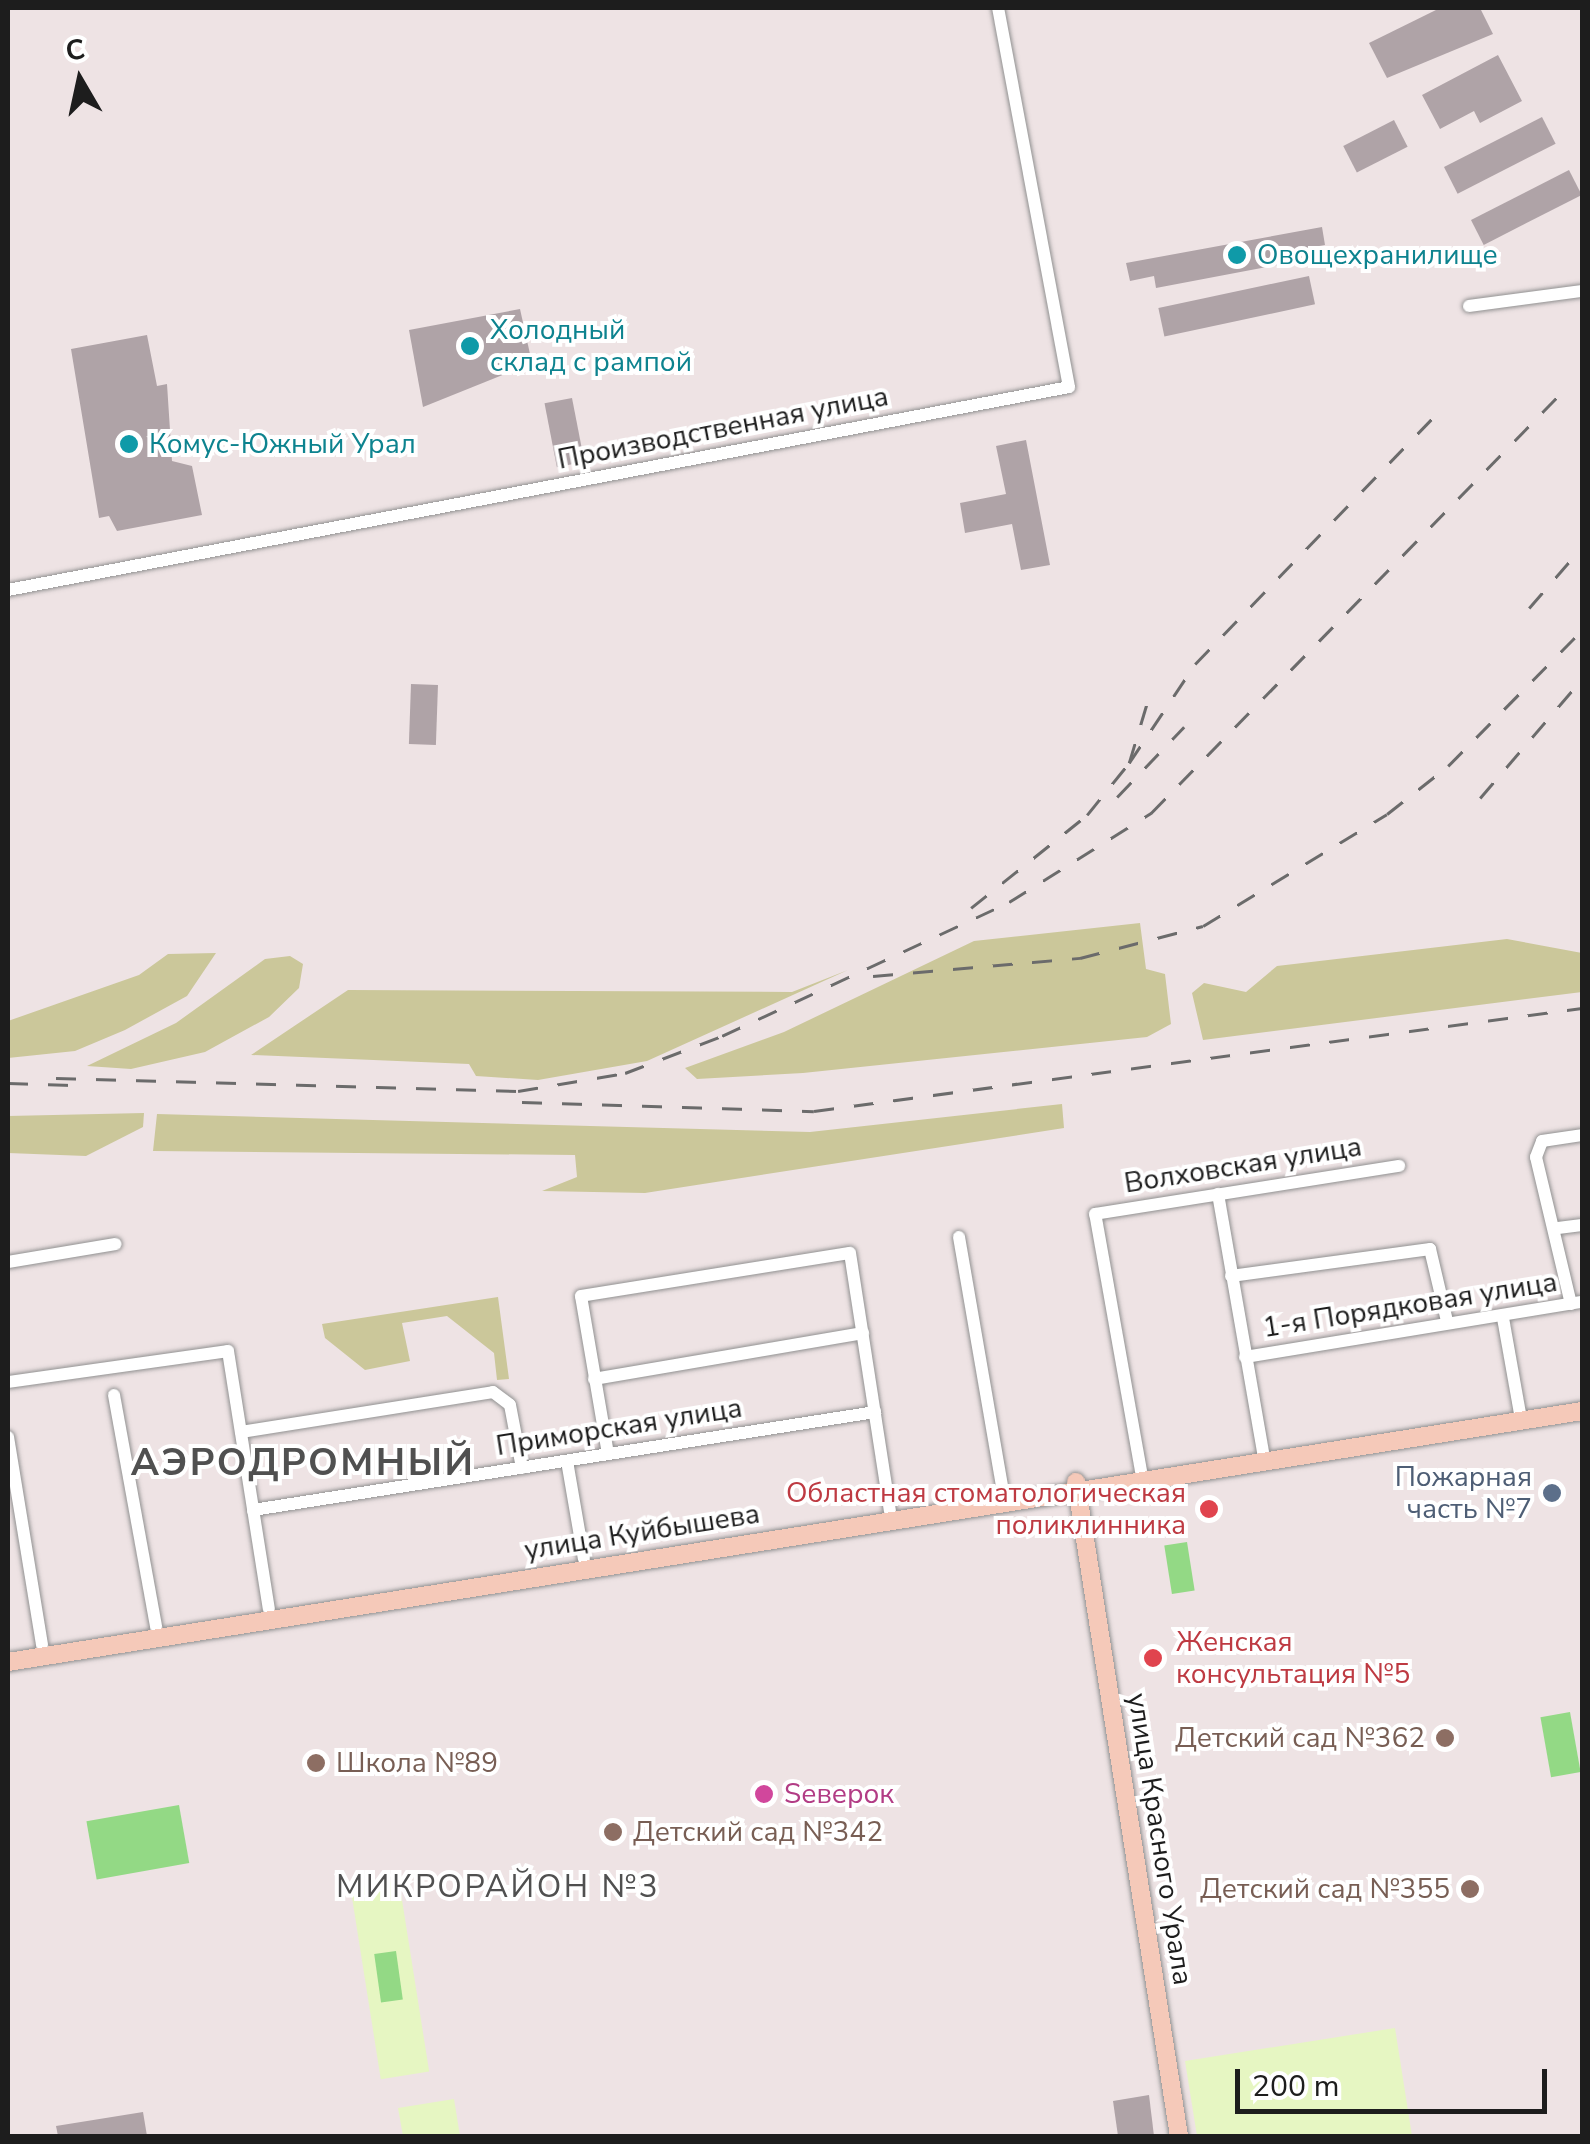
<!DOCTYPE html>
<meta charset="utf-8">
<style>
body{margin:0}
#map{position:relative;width:1590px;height:2144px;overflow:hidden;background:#eee3e4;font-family:"Nunito Sans",sans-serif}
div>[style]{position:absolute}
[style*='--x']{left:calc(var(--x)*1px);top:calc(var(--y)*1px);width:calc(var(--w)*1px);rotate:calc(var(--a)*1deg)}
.forest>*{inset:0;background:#cbc79a}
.park>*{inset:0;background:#e6f6c2;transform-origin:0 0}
.pitch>*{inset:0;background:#93d985;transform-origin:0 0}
.building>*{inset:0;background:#afa3a7;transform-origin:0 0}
.roads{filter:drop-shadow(0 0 2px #919191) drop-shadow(0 0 2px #919191)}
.street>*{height:12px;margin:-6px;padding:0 6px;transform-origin:6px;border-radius:6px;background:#fff}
.secondary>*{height:18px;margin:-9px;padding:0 9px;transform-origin:9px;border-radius:9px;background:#f5c9b9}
.rail>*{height:2.5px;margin-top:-1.25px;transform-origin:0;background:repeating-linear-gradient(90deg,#6b6b6b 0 20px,transparent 0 40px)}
.dots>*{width:28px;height:28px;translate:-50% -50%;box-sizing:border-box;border:5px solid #fff;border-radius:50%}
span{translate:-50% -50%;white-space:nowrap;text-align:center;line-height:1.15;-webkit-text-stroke:8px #fff;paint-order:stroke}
.culture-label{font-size:28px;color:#0d838f}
.left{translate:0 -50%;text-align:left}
.street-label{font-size:28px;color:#1d1d1d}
.service-label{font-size:28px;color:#4e5e75}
.right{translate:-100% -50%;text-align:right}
.health-label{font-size:28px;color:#be3a42}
.education-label{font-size:28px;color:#785e54}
.hotel-label{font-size:28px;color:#b23c85}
.quarter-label{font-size:32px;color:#505050;letter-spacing:2.5px}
.district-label{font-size:38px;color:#505050;font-weight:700;letter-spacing:2.5px}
.frame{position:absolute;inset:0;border:10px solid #1d1d1d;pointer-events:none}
.north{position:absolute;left:30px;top:30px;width:100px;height:100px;-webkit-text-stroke:8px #fff;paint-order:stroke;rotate:351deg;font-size:28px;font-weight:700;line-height:40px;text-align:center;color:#1d1d1d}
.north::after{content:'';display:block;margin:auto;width:35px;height:45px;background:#1d1d1d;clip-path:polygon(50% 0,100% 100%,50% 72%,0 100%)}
.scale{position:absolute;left:1235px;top:2069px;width:312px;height:45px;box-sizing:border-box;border:5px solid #1d1d1d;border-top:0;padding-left:12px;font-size:30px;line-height:35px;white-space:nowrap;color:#1d1d1d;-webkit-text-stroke:8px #fff;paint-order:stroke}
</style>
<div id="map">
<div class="forest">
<div style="clip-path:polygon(1140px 923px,1146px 969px,1165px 974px,1171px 1024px,1147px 1037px,803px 1073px,697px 1079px,685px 1068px,784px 1032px,974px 941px)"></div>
<div style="clip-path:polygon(1507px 939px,1582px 953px,1582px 992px,1203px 1040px,1192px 993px,1204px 983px,1246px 992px,1277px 966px)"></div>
<div style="clip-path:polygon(216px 953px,187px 996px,125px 1030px,75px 1051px,8px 1058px,8px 1021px,139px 975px,168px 954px)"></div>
<div style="clip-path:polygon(290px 956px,303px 964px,299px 988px,269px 1017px,205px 1052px,131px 1069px,87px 1066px,176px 1023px,265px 959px)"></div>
<div style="clip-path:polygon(848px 970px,647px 1061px,538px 1080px,476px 1076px,469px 1064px,251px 1055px,348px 990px,792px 992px)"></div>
<div style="clip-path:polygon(1062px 1104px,1064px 1128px,645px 1193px,542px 1191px,577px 1177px,575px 1155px,153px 1151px,157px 1114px,810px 1132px)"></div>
<div style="clip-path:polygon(144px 1113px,143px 1127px,86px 1156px,8px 1153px,8px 1116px)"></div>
<div style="clip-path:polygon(498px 1297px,509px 1379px,497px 1380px,494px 1353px,447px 1316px,402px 1323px,410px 1361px,365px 1370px,325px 1338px,322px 1324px)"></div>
</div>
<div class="park">
<div style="left:399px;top:1881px;width:193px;height:49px;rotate:81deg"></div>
<div style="clip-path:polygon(1395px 2028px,1412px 2136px,1197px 2136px,1185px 2061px)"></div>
<div style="clip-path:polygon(454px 2099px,460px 2136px,403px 2136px,398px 2108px)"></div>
</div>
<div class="pitch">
<div style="left:1187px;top:1542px;width:49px;height:23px;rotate:81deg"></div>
<div style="left:1570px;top:1712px;width:61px;height:30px;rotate:80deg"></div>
<div style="left:179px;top:1805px;width:59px;height:94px;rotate:80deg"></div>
<div style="left:396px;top:1951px;width:49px;height:22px;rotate:82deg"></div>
</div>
<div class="building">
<div style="clip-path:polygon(1440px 8px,1480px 8px,1493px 34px,1387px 78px,1369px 43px)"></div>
<div style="clip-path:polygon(1498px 55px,1522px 101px,1480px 123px,1474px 111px,1440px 129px,1422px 95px)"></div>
<div style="left:1542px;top:117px;width:30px;height:110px;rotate:63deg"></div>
<div style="left:1394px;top:120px;width:30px;height:57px;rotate:63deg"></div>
<div style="left:1569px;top:170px;width:28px;height:110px;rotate:63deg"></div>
<div style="clip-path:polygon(1322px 227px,1325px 245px,1302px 249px,1304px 260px,1156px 288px,1154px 276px,1130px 281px,1126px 263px)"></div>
<div style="left:1309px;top:276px;width:29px;height:154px;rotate:78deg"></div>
<div style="clip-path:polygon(520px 309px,532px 363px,423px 407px,409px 330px)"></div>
<div style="clip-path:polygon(147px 335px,157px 386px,167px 384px,172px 461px,192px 466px,202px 515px,117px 531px,109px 516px,99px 518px,71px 349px)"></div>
<div style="left:572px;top:398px;width:65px;height:28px;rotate:79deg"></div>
<div style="clip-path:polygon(1026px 440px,1050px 565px,1021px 570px,1012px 524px,965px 533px,960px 503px,1006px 494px,996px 446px)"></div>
<div style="left:411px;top:684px;width:27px;height:60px;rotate:2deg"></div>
<div style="clip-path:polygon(1149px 2095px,1154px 2136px,1118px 2136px,1113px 2101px)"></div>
<div style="clip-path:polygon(143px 2112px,147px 2136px,58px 2136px,56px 2126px)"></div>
</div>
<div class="roads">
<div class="street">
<div style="--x:1469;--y:306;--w:114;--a:-7.6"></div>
<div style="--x:8;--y:590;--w:1080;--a:-10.83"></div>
<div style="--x:1069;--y:387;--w:386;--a:-100.6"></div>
<div style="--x:1218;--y:1194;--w:262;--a:80.1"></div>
<div style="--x:1558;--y:1228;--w:24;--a:-7"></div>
<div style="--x:959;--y:1237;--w:260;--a:80.2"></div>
<div style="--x:8;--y:1262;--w:109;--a:-9.5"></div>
<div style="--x:1231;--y:1276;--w:201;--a:-7.7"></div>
<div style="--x:1430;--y:1249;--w:74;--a:76.7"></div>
<div style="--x:1571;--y:1304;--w:151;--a:-103.4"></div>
<div style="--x:1536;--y:1157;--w:17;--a:-69"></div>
<div style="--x:1542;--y:1141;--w:40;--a:-8.5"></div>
<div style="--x:1503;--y:1318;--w:97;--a:79.9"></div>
<div style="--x:1245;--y:1357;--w:341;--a:-9.3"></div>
<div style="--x:594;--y:1379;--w:273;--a:-9.7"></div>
<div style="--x:8;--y:1382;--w:222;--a:-8"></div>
<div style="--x:228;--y:1351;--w:261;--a:81"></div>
<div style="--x:114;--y:1395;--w:236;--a:79.7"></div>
<div style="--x:241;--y:1432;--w:255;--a:-9"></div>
<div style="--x:493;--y:1392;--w:21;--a:37"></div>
<div style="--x:510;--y:1405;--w:64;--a:79.2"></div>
<div style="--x:8;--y:1437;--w:211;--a:80.7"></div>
<div style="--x:608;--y:1454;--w:160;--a:-99.7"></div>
<div style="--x:581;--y:1296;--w:272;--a:-9.1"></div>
<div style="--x:850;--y:1253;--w:261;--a:81.2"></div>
<div style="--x:567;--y:1461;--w:99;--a:80.2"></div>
<div style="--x:1141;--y:1471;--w:261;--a:-100.1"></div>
<div style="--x:1095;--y:1214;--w:308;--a:-9"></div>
<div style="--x:253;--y:1510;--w:630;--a:-8.95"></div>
</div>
<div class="secondary">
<div style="--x:1076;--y:1482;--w:662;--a:81.05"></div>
<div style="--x:8;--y:1662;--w:1594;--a:-9.06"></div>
</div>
</div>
<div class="rail">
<div style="--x:1529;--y:608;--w:81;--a:-49"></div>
<div style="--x:1129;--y:763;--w:119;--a:-56.3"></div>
<div style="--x:1195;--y:664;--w:356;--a:-46"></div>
<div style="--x:1117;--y:797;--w:97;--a:-46.3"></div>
<div style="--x:1480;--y:798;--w:157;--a:-49.4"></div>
<div style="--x:971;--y:908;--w:149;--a:-38.7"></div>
<div style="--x:1087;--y:815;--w:67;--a:-51.1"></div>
<div style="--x:1129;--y:763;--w:63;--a:-73.3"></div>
<div style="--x:873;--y:976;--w:208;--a:-5"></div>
<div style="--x:1080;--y:958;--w:127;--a:-14.6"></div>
<div style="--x:1203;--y:926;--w:215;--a:-31.3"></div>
<div style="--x:1387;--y:814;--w:78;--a:-38.2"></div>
<div style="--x:1448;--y:766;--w:191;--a:-45.4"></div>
<div style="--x:56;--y:1078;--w:462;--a:1.6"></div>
<div style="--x:518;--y:1091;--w:109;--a:-9.5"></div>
<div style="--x:625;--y:1073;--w:104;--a:-20.9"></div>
<div style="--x:722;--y:1036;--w:317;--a:-25"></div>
<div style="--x:1009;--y:902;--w:168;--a:-32.1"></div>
<div style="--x:1151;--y:813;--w:597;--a:-45.68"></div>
<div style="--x:8;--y:1083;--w:64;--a:1.8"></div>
<div style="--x:522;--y:1102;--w:292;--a:1.8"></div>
<div style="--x:814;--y:1111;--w:775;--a:-7.64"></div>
</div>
<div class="dots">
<div style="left:1237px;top:255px;background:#0f9aa8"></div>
<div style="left:470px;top:346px;background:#0f9aa8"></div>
<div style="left:129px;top:444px;background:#0f9aa8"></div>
<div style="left:1552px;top:1493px;background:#5c6f8a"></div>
<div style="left:1209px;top:1509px;background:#e0444e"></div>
<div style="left:1153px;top:1658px;background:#e0444e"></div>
<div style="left:1445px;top:1738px;background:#8d6e63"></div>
<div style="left:316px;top:1763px;background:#8d6e63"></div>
<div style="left:764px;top:1794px;background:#d1479c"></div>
<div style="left:613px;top:1832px;background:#8d6e63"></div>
<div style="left:1470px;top:1889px;background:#8d6e63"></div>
</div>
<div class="culture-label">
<span class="left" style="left:1257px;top:255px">Овощехранилище</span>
<span class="left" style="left:490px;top:346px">Холодный<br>склад с рампой</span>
<span class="left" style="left:149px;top:444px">Комус-Южный Урал</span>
</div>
<div class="street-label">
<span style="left:723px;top:428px;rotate:-11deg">Производственная улица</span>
<span style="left:1243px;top:1165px;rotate:-9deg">Волховская улица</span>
<span style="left:1410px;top:1305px;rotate:-9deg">1-я Порядковая улица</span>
<span style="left:619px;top:1427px;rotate:-9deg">Приморская улица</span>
<span style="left:642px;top:1532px;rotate:-9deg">улица Куйбышева</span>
<span style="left:1160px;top:1839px;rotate:81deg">улица Красного Урала</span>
</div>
<div class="service-label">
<span class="right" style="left:1532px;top:1493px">Пожарная<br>часть №7</span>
</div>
<div class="health-label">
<span class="right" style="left:1186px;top:1509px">Областная стоматологическая<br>поликлинника</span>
<span class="left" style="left:1176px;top:1658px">Женская<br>консультация №5</span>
</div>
<div class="education-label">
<span class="right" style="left:1425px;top:1738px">Детский сад №362</span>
<span class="left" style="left:336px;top:1763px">Школа №89</span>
<span class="left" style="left:633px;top:1832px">Детский сад №342</span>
<span class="right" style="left:1450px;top:1889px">Детский сад №355</span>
</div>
<div class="hotel-label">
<span class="left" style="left:784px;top:1794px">Sеверок</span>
</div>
<div class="quarter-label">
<span style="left:498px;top:1887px">МИКРОРАЙОН №3</span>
</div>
<div class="district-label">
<span style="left:303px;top:1463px">АЭРОДРОМНЫЙ</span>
</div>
<div class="frame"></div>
<div class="north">С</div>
<div class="scale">200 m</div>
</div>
